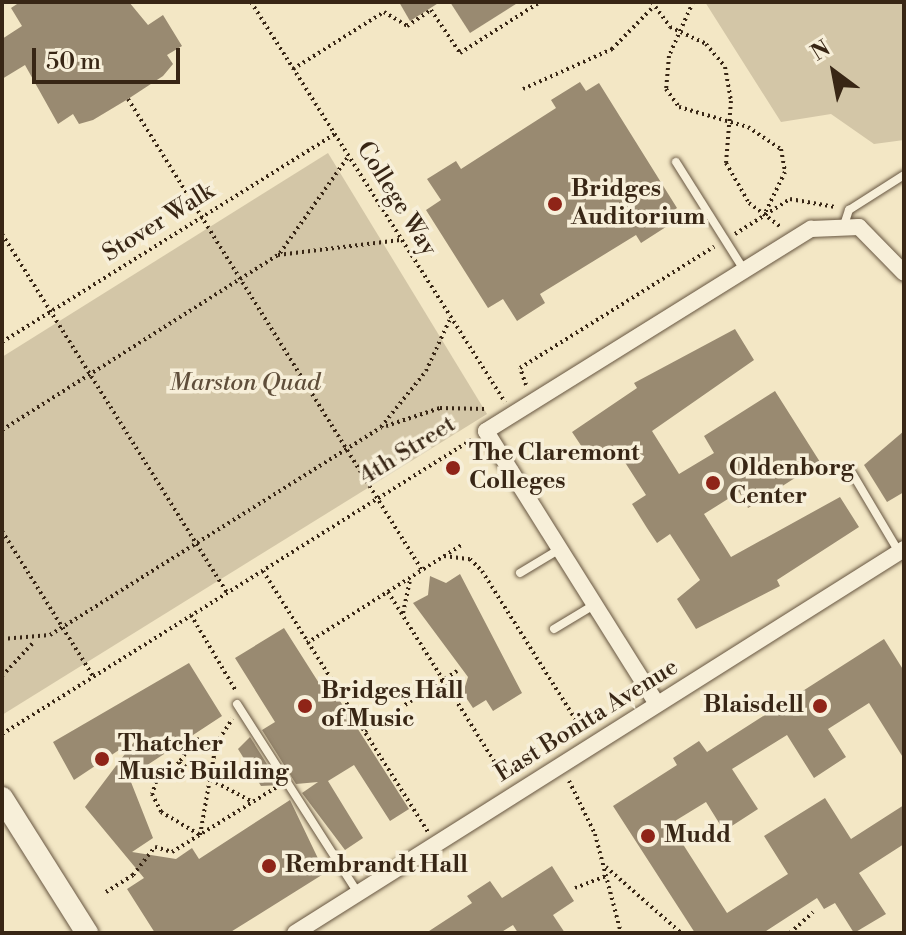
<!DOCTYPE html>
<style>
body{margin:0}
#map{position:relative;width:906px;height:935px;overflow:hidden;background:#f3e7c5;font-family:"Libre Bodoni",serif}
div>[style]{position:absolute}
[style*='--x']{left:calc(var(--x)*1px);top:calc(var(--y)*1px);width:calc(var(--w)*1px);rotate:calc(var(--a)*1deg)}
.green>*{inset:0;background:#d3c6a7}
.building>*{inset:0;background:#998a71}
.path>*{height:4px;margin-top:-2px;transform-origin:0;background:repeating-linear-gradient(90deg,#382615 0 2px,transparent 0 6px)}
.roads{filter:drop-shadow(0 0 2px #675641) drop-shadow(0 0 2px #675641)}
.lane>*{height:8px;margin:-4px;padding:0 4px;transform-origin:4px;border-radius:4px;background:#f7efd9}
.street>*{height:16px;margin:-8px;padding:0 8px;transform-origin:8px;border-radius:8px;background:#f7efd9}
.secondary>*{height:22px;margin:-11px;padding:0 11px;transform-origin:11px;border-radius:11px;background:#f7efd9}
.dots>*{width:22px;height:22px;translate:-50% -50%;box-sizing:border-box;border:4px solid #f7efd9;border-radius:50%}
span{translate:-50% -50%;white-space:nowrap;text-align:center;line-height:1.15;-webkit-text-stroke:7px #f7efd9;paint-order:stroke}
.poi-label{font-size:24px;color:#382615;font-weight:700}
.left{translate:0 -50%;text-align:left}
.right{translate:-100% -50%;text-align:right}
.street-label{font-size:24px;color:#382615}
.park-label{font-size:24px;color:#5f4e3a;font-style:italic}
.frame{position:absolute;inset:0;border:4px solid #382615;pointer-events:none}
.north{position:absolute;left:794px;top:32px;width:80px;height:80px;-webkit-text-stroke:6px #f7efd9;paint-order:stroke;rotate:328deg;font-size:22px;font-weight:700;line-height:32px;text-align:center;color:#382615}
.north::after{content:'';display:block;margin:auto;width:28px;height:36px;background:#382615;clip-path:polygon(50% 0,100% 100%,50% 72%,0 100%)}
.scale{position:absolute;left:32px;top:48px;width:148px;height:36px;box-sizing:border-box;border:4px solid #382615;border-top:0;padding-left:10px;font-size:24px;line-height:28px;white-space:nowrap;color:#382615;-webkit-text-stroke:6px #f7efd9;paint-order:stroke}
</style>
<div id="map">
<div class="green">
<div style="clip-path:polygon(705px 2px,904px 2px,904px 140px,874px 144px,831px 114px,781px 122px)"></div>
<div style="clip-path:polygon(328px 153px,487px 414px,2px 715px,2px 357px)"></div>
</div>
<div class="building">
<div style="clip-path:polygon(20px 2px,129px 2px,148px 25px,163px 15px,182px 46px,167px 55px,173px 64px,163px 76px,128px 99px,93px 120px,79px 124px,73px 114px,58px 124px,25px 65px,2px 79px,2px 39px,22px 26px,11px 8px)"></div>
<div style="clip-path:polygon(399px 2px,440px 2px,410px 21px)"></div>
<div style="clip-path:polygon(450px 2px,519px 2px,470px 33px)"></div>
<div style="clip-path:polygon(580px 82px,586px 91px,599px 83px,677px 208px,664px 217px,669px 225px,641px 243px,636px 235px,540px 294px,545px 303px,517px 321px,503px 299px,488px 308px,426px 210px,441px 200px,427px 179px,456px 161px,461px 169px,556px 108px,551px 100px)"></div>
<div style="clip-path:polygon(735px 329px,754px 360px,652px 431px,679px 474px,714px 453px,704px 436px,775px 391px,820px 462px,748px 508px,739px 492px,704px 514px,731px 557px,840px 497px,859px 527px,777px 580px,780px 586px,696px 629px,677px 599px,700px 580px,670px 534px,657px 543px,647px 528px,632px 504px,646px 495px,617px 450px,592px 462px,572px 432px,637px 388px,634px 383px)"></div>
<div style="clip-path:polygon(904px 431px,904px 492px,887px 502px,864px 465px)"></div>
<div style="clip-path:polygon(460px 574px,522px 693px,493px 711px,486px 700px,473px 708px,463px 693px,468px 677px,413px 603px,428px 595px,430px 576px,446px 583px)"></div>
<div style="clip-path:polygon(284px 628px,324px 691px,331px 687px,409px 809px,390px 821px,354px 765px,328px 781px,363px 838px,345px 850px,302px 793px,318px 782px,296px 784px,262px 730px,275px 722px,235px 658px)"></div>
<div style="clip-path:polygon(884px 639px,904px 671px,904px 759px,869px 703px,828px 729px,846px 757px,814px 778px,787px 735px,732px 769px,758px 809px,724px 831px,706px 802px,670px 824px,727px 913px,788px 874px,764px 836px,825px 798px,851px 839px,904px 805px,904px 844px,859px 873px,886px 914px,854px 933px,835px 903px,824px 909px,817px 898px,763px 933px,695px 933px,613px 806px,677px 765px,673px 758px,699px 741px,707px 752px)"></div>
<div style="clip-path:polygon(189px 663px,222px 716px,129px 777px,153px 838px,132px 852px,176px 859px,192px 848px,199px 859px,290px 800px,325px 873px,229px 933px,155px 933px,127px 889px,144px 878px,85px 807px,137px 738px,74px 780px,53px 742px)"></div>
<div style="clip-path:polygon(250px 737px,280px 785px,261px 786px,238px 749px)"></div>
<div style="clip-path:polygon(552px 866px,574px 901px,553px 915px,565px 933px,518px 933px,513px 925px,500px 933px,426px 933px,472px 903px,467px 896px,490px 881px,502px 898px)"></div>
</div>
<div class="path">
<div style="--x:251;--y:2;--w:474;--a:57.6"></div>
<div style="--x:652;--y:2;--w:31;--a:54"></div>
<div style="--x:670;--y:27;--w:40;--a:25"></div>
<div style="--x:706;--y:44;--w:30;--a:50"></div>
<div style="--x:725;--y:67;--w:35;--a:80"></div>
<div style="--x:731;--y:101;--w:62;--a:94.6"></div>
<div style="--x:726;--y:163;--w:46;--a:60.1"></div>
<div style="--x:749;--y:203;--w:40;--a:37"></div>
<div style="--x:693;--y:2;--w:59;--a:114"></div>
<div style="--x:669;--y:56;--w:33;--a:95"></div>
<div style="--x:666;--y:89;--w:22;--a:54"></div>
<div style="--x:679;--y:107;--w:72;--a:16.2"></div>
<div style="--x:748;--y:127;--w:40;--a:34"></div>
<div style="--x:781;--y:149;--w:23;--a:80"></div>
<div style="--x:785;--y:172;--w:46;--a:116"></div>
<div style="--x:293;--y:69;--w:107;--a:-32.1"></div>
<div style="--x:384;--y:12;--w:27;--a:31"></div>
<div style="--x:407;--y:26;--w:29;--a:-34"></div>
<div style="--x:431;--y:10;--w:52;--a:56"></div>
<div style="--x:460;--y:53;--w:95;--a:-32.5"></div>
<div style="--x:523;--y:89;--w:98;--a:-24.2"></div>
<div style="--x:612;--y:49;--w:59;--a:-45.7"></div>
<div style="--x:128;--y:99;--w:555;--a:58.03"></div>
<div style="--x:2;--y:234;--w:423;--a:57.9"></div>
<div style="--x:735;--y:234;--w:65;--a:-32.5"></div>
<div style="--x:790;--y:199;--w:46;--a:10.1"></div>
<div style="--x:280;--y:253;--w:118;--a:-54.7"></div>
<div style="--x:2;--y:342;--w:393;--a:-32"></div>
<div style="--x:526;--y:385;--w:18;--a:-109"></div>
<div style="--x:520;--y:368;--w:229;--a:-32"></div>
<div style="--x:386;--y:426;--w:57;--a:-18.4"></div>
<div style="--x:440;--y:408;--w:46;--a:1.2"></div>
<div style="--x:2;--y:430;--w:327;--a:-32.4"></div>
<div style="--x:278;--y:255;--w:123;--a:-7"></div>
<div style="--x:2;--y:531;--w:171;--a:57.9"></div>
<div style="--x:444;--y:556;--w:26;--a:7"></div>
<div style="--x:470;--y:559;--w:17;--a:45"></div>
<div style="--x:482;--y:571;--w:191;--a:57.8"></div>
<div style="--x:263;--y:571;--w:309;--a:57.7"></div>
<div style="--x:388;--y:592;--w:222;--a:57.9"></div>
<div style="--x:403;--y:613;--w:35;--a:-78"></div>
<div style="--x:191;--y:615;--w:88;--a:59.4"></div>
<div style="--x:2;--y:639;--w:48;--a:-4.8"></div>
<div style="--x:50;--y:635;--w:391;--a:-32.1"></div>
<div style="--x:381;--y:427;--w:72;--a:-51.2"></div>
<div style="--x:426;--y:371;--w:60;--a:-65.2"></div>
<div style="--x:307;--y:643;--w:185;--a:-32.4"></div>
<div style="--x:2;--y:676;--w:45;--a:-46.8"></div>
<div style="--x:365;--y:731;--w:110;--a:-33.1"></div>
<div style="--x:2;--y:734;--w:554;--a:-32.08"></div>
<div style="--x:216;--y:743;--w:21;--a:-169"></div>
<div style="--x:195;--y:739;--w:29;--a:124"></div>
<div style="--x:179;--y:763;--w:84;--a:27.8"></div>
<div style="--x:179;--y:763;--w:25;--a:148"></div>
<div style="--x:158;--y:776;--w:19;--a:108"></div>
<div style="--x:152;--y:794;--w:20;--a:63"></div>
<div style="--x:161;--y:812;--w:45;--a:30.5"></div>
<div style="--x:200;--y:835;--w:92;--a:-80"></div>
<div style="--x:216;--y:744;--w:30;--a:-57"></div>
<div style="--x:569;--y:781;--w:59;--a:63.9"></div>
<div style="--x:595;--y:834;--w:102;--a:75.3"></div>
<div style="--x:606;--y:867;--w:100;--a:41.3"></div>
<div style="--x:575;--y:888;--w:33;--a:-21"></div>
<div style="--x:106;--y:892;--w:32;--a:-32"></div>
<div style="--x:133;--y:875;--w:36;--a:-52"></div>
<div style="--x:155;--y:847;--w:18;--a:16"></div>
<div style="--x:172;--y:852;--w:123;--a:-31.8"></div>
<div style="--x:790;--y:933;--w:31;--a:-42"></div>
</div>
<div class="roads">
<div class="lane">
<div style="--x:676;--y:162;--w:128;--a:57.8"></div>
<div style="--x:845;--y:222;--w:13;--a:-72"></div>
<div style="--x:849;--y:210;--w:65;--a:-32.5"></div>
<div style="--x:852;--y:473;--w:92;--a:59.3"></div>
<div style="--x:520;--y:573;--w:47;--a:-31"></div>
<div style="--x:554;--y:629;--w:47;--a:-31"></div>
<div style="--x:237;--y:704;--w:224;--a:57.4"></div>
</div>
<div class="street">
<div style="--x:657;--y:704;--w:322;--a:-122.1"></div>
<div style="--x:486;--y:431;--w:383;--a:-31.9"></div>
<div style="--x:811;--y:229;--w:48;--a:-2.4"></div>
<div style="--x:859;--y:227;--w:64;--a:45.6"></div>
<div style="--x:295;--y:933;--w:720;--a:-32.23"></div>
</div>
<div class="secondary">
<div style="--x:2;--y:798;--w:160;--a:57.8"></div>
</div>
</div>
<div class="dots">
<div style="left:555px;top:204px;background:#8f2418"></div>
<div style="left:453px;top:468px;background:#8f2418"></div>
<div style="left:713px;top:483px;background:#8f2418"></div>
<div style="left:305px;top:706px;background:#8f2418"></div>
<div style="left:820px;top:706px;background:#8f2418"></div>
<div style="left:102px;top:759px;background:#8f2418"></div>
<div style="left:648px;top:836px;background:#8f2418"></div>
<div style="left:269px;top:866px;background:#8f2418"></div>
</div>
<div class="poi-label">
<span class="left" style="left:571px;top:204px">Bridges<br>Auditorium</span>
<span class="left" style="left:469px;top:468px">The Claremont<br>Colleges</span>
<span class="left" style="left:729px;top:483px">Oldenborg<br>Center</span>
<span class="left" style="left:321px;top:706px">Bridges Hall<br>of Music</span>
<span class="right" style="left:804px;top:706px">Blaisdell</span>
<span class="left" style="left:118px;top:759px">Thatcher<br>Music Building</span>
<span class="left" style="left:664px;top:836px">Mudd</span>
<span class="left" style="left:285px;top:866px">Rembrandt Hall</span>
</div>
<div class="street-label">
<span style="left:396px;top:199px;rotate:58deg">College Way</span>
<span style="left:159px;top:223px;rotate:-32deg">Stover Walk</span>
<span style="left:408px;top:451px;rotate:-32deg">4th Street</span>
<span style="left:587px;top:721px;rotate:-32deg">East Bonita Avenue</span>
</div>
<div class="park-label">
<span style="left:245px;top:384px">Marston Quad</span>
</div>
<div class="frame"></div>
<div class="north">N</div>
<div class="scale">50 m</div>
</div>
